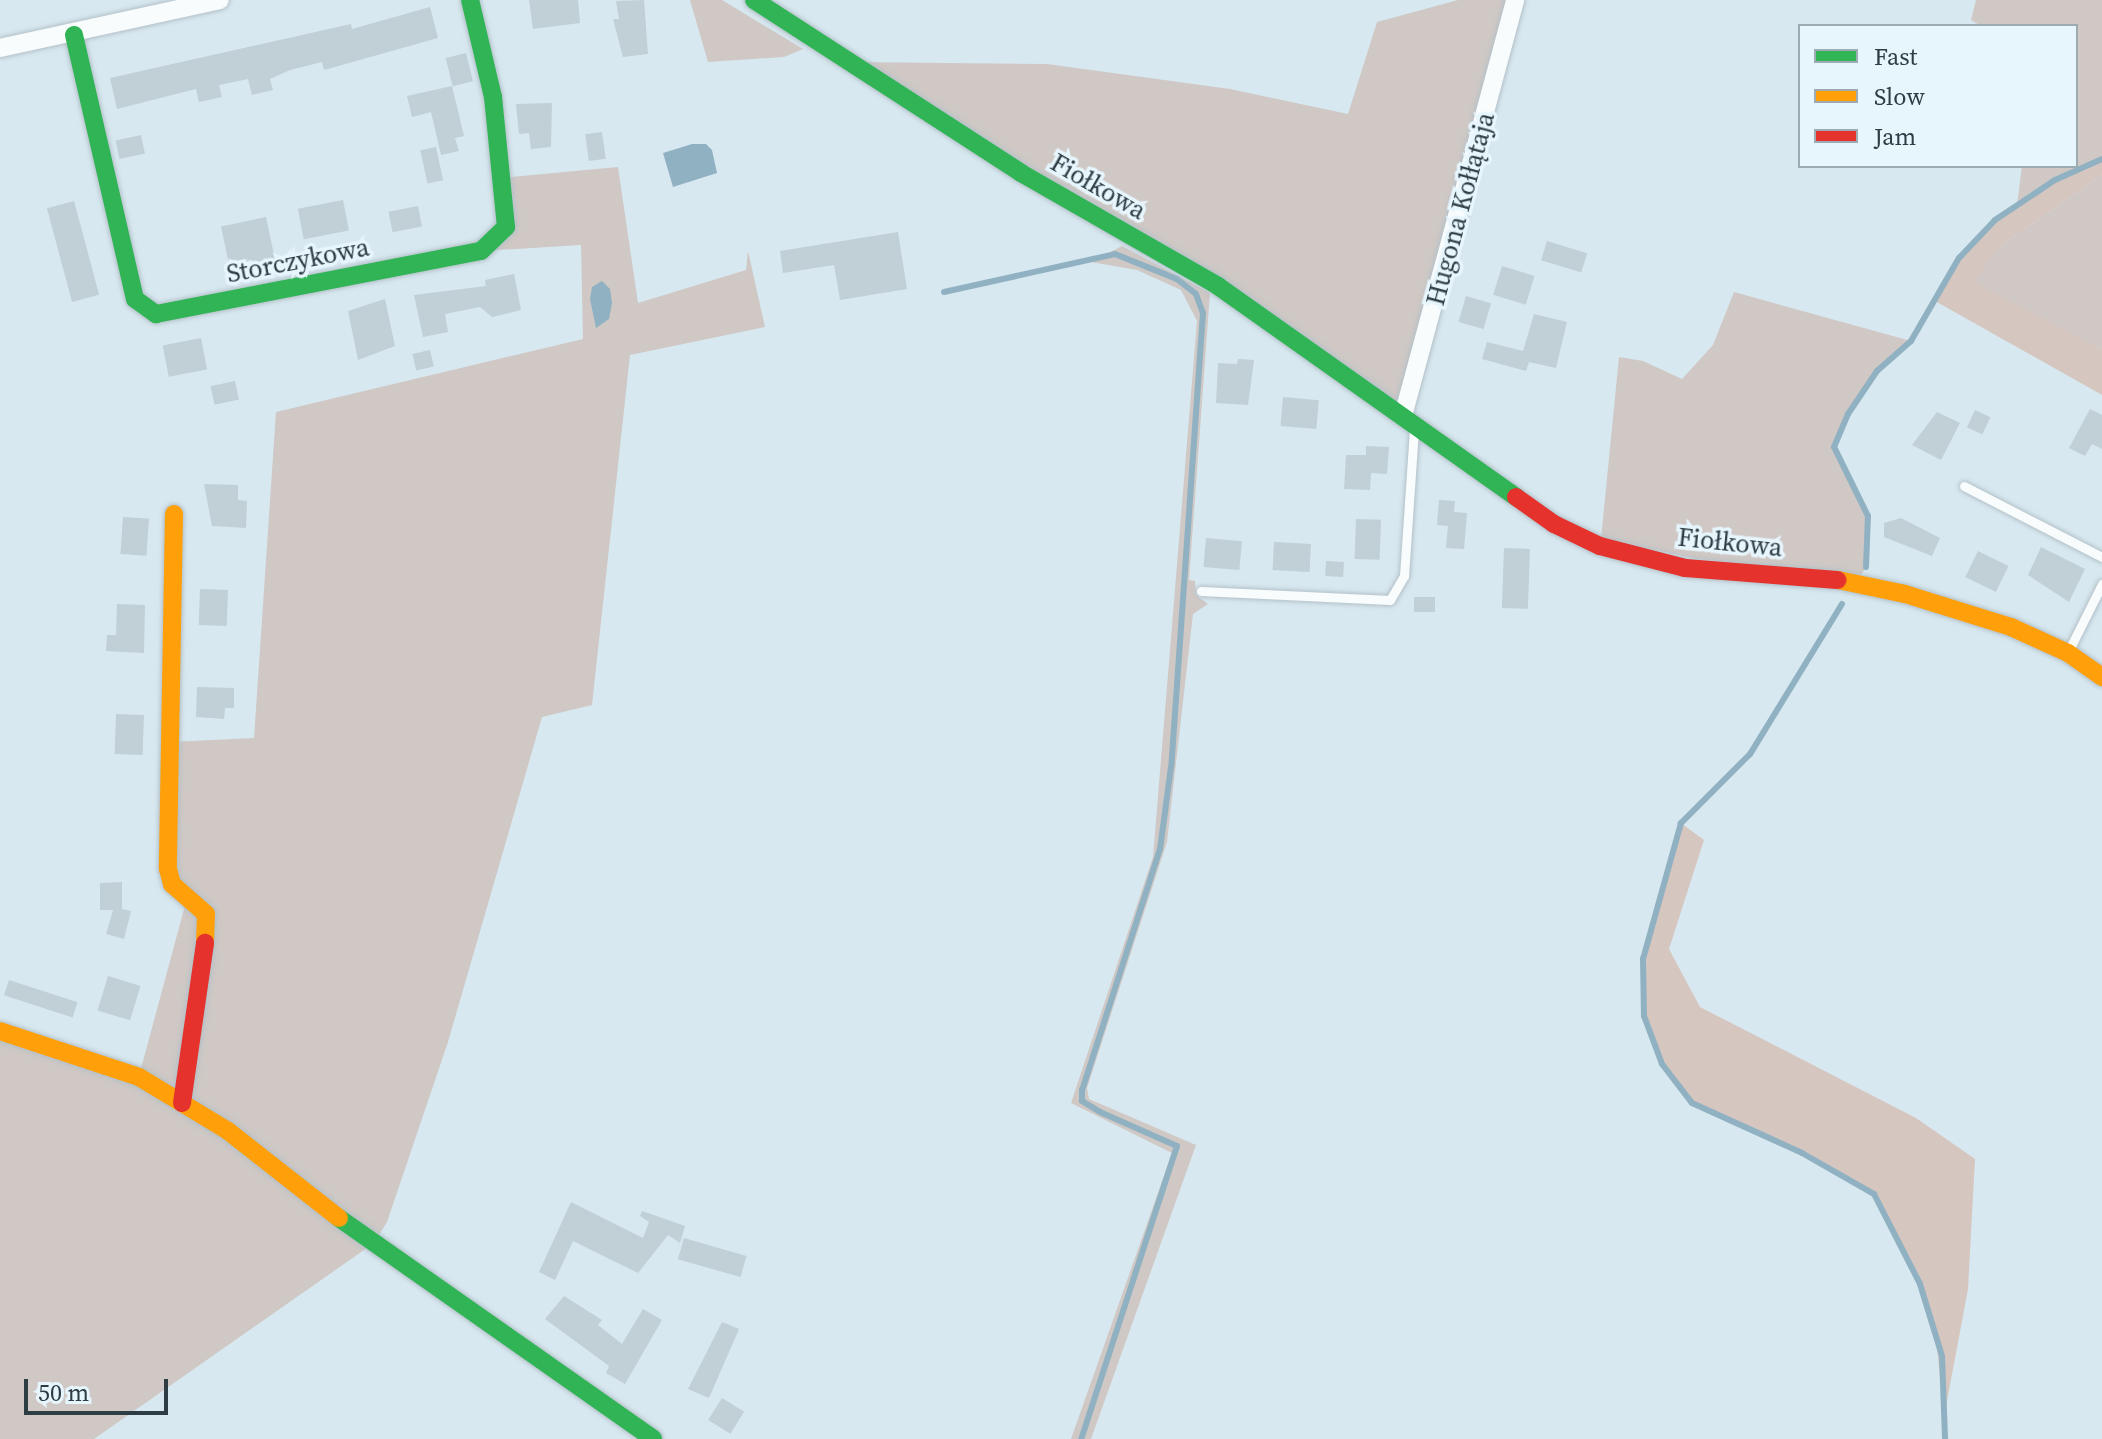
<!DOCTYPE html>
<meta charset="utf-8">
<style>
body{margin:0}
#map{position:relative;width:2102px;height:1439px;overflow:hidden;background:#d8e8f0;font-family:"Source Serif 4",serif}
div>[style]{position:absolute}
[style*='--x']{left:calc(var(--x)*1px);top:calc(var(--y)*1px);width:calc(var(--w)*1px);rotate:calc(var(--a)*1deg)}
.green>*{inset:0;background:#cfc8c5}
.forest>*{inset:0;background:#d6c6c0}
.water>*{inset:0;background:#90b1c2}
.stream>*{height:6px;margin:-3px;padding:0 3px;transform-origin:3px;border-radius:3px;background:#90b1c2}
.building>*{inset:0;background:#c1cfd6;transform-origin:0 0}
.roads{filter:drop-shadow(0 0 2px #b3c1c8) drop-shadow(0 0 2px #b3c1c8)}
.lane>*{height:9px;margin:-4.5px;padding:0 4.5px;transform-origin:4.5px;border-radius:4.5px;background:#f9fcfd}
.street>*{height:18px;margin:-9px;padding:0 9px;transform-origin:9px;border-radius:9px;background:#f9fcfd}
.fast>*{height:18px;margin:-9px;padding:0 9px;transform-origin:9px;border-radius:9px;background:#30b455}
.slow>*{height:18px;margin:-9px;padding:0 9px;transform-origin:9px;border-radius:9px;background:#ff9f0a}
.jam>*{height:18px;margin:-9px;padding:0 9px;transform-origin:9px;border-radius:9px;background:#e5322d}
span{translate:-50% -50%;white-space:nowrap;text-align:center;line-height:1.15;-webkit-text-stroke:7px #e7f5fd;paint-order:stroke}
.street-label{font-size:26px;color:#2e3c44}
.legend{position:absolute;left:1798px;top:24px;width:280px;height:144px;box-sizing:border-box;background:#e7f5fd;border:2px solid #9dabb3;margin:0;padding:10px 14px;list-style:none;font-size:24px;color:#2e3c44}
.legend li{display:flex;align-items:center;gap:16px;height:40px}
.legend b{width:40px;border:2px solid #9dabb3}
.scale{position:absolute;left:24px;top:1379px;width:144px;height:36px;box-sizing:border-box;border:4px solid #2e3c44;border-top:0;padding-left:10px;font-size:24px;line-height:28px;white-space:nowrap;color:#2e3c44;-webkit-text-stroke:6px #e7f5fd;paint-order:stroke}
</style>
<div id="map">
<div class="green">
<div style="clip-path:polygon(690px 0,722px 0,803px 49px,784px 57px,708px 62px)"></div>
<div style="clip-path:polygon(1458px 0,1515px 0,1403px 416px,851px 62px,1047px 64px,1230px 89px,1348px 114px,1377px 22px)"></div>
<div style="clip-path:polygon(1976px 0,2102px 0,2102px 159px,2055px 180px,2017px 205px,2022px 166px,2076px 166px,2076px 26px,1981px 26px,1971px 20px)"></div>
<div style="clip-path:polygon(618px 167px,638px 303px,746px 270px,748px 251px,765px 327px,630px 355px,592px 705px,542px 717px,448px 1042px,387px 1222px,374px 1243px,94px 1439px,0 1439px,0 1034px,139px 1076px,187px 898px,178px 890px,171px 742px,254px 738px,276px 412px,583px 339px,581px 245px,481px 251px,506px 227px,501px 178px)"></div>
<div style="clip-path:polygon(2102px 175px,2102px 349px,1973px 282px,1999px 247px)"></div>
<div style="clip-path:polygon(1122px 246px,1210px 293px,1189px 580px,1195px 581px,1196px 595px,1208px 604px,1193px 614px,1167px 842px,1087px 1088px,1089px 1099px,1196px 1145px,1091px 1439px,1071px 1439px,1172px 1153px,1071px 1103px,1153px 857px,1197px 321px,1181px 290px,1137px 270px,1091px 262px)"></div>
<div style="clip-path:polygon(1734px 292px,1911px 341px,1877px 371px,1848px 414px,1835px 447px,1868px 516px,1866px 567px,1861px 575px,1698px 559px,1601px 539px,1619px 357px,1643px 361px,1682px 379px,1713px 345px)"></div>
</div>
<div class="forest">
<div style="clip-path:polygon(2102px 159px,2102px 175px,1999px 247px,1974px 282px,2102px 349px,2102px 395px,1935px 301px,1959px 258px,1995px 220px,2055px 180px)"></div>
<div style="clip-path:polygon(1681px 823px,1704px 840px,1669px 949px,1700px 1007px,1916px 1118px,1975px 1159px,1968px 1289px,1944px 1417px,1936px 1337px,1920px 1284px,1874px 1194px,1802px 1153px,1692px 1103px,1662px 1064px,1644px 1016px,1643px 959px)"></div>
</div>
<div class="water">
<div style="clip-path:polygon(692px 144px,706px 144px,712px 150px,717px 173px,673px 187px,663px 153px)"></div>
<div style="clip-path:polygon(602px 281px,610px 289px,612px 303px,609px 319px,596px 328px,590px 299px,592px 287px)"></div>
</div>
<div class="stream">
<div style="--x:944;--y:292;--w:175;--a:-12.5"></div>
<div style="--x:1115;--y:254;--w:67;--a:22"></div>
<div style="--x:1177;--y:279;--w:24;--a:38"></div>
<div style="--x:1196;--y:294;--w:20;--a:70"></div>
<div style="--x:1203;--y:313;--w:455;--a:94"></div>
<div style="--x:1171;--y:767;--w:83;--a:97.6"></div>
<div style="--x:1160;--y:849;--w:253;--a:107.9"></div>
<div style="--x:1082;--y:1090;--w:11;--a:90"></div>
<div style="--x:1082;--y:1101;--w:21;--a:31"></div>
<div style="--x:1100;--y:1112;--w:84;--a:23.8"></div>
<div style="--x:1177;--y:1146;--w:308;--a:108.1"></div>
<div style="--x:1866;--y:567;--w:51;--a:-87.8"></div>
<div style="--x:1868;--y:516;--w:77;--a:-116.2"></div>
<div style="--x:1834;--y:447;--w:36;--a:-67"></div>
<div style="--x:1848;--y:414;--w:52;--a:-56"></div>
<div style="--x:1877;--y:371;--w:45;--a:-41.4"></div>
<div style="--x:1911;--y:341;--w:96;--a:-60"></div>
<div style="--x:1959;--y:258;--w:52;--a:-46.5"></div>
<div style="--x:1995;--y:220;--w:72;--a:-33.7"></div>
<div style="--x:2055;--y:180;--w:51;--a:-24.1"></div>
<div style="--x:1842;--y:604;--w:176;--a:121.5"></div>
<div style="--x:1750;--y:754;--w:98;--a:135"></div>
<div style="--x:1681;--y:823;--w:141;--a:105.6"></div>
<div style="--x:1643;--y:959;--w:57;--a:89"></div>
<div style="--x:1644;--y:1016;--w:51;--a:69.4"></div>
<div style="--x:1662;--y:1064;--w:49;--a:52.4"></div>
<div style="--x:1692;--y:1103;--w:121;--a:24.4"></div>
<div style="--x:1802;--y:1153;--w:83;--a:29.7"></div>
<div style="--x:1874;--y:1194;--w:101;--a:62.9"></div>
<div style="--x:1920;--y:1284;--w:75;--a:73"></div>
<div style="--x:1942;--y:1356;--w:83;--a:87.9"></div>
</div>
<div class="building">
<div style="clip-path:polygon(529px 0,578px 0,580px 23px,533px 29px)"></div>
<div style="clip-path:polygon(644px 0,648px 54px,623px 57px,613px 19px,619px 19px,616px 1px)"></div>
<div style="clip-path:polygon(430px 7px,438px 38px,324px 70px,322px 62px,290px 70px,270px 79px,273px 90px,252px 95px,248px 79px,219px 85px,222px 97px,199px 102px,196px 89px,117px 109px,110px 78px,351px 24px,352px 29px)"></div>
<div style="left:466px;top:53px;width:29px;height:21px;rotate:76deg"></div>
<div style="clip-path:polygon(452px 86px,464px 136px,455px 138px,459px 151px,441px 155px,431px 112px,412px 117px,407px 96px)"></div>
<div style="clip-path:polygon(552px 103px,551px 147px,531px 149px,529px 133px,519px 134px,516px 104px)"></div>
<div style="left:602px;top:132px;width:27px;height:17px;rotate:82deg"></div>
<div style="left:141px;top:135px;width:19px;height:26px;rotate:78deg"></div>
<div style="left:436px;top:147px;width:34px;height:16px;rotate:78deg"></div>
<div style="left:343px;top:200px;width:31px;height:46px;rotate:79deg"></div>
<div style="left:74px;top:201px;width:97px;height:28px;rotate:75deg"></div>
<div style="left:418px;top:206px;width:21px;height:30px;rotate:79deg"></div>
<div style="left:266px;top:217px;width:43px;height:46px;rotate:78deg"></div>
<div style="clip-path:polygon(898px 232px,907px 289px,840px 300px,834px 265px,783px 273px,780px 251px)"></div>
<div style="left:1547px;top:241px;width:42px;height:20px;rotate:17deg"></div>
<div style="left:1502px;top:266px;width:34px;height:30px;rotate:17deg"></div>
<div style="clip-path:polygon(514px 274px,521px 310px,492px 317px,480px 307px,445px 314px,448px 332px,423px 337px,414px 295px,486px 286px,485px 280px)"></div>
<div style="left:1466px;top:296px;width:26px;height:27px;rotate:16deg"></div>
<div style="clip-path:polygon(385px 299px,395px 346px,358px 360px,348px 311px)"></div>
<div style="clip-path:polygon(1534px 314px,1567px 322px,1556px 368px,1529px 362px,1526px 371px,1482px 359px,1487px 342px,1523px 351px)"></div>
<div style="left:201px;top:338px;width:32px;height:39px;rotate:79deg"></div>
<div style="left:430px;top:350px;width:17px;height:18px;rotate:77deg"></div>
<div style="clip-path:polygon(1238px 359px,1254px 360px,1248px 405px,1216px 403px,1218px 363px,1237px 364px)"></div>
<div style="left:235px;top:381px;width:19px;height:25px;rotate:78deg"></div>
<div style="left:1283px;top:397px;width:36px;height:29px;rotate:5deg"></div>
<div style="clip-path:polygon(2090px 409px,2102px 415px,2102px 449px,2092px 444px,2085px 456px,2069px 448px)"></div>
<div style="left:1975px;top:410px;width:17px;height:19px;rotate:25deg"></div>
<div style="clip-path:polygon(1937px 412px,1960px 423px,1941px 460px,1912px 445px)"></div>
<div style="clip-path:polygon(1366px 446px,1389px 447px,1387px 474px,1371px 473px,1370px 490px,1344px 489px,1346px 455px,1366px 455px)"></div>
<div style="clip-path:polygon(204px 484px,238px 485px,238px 500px,247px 501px,246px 528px,212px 526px)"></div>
<div style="clip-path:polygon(1439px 500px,1455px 501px,1454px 512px,1467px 513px,1464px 549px,1446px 548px,1448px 526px,1437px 525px)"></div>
<div style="left:123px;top:517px;width:26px;height:37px;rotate:4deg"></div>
<div style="clip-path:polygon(1901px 518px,1940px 538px,1932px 556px,1884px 537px,1884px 523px)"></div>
<div style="left:1356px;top:519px;width:25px;height:40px;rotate:2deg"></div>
<div style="left:1206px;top:538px;width:36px;height:29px;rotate:5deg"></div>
<div style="left:1274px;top:542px;width:37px;height:28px;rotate:3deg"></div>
<div style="clip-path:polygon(2041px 547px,2085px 569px,2069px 602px,2028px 575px)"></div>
<div style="left:1504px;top:548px;width:26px;height:60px;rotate:2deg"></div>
<div style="left:1978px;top:551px;width:34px;height:29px;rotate:26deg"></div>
<div style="left:1326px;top:561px;width:18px;height:15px;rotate:3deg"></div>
<div style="left:200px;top:589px;width:28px;height:36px;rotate:2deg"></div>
<div style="left:1414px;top:597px;width:21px;height:15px"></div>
<div style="clip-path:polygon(117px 604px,145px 605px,144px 653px,106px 651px,107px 635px,116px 635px)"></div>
<div style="clip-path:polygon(197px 687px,234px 688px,234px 708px,225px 708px,224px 719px,196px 717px)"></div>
<div style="left:116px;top:714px;width:28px;height:40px;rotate:2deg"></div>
<div style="clip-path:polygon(122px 882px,122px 909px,131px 911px,124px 939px,106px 934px,113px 910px,100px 910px,100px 883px)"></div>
<div style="left:108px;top:976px;width:34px;height:36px;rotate:17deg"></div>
<div style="left:9px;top:980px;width:72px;height:16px;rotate:18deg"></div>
<div style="clip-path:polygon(571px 1202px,643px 1238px,649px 1222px,640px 1216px,642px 1211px,685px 1226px,680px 1243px,668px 1235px,638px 1273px,573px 1241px,555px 1280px,539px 1272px)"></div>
<div style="left:684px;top:1238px;width:65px;height:22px;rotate:16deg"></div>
<div style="clip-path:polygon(564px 1296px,602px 1320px,598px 1325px,622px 1344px,643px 1309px,662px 1320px,625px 1384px,606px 1373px,609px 1366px,545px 1319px)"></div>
<div style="clip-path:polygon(722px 1322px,739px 1329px,709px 1398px,688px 1389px)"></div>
<div style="left:722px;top:1398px;width:26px;height:26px;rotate:32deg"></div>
</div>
<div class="roads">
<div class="lane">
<div style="--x:1964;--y:486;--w:155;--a:27.2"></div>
<div style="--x:1201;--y:591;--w:189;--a:2.7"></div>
<div style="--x:1390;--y:600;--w:28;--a:-60"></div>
<div style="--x:1404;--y:576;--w:148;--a:-86.1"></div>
<div style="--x:2069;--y:650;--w:74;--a:-63.4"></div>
</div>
<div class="street">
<div style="--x:0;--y:48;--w:225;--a:-12.3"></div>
<div style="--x:1403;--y:416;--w:431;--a:-74.9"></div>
</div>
<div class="fast">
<div style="--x:754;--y:0;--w:318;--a:32.9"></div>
<div style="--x:1021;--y:173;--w:227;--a:29.8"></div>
<div style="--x:1218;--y:286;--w:365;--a:35.3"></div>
<div style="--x:74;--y:35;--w:271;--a:77"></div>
<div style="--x:135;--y:299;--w:26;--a:36"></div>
<div style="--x:156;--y:314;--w:331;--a:-11"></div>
<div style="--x:481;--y:251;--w:35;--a:-44"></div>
<div style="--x:506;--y:227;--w:131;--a:-95.7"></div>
<div style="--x:493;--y:97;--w:100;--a:-103.3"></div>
<div style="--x:339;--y:1218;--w:384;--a:35.1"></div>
</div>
<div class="slow">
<div style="--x:174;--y:514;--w:355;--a:91"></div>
<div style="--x:168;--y:869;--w:16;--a:75"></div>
<div style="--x:172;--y:884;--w:45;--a:41.4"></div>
<div style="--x:206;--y:914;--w:29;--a:92"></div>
<div style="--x:1838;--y:580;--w:68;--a:11.8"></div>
<div style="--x:1905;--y:594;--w:111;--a:17.3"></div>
<div style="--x:2011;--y:627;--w:63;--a:24.5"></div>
<div style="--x:2068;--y:653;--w:42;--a:35.2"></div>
<div style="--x:0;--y:1031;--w:146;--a:18.3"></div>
<div style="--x:139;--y:1077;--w:104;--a:31.2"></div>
<div style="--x:228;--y:1131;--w:141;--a:38.1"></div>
</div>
<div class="jam">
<div style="--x:1516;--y:497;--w:47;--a:35.4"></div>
<div style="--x:1554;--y:524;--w:51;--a:25.6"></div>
<div style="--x:1600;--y:546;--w:88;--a:14.5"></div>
<div style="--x:1685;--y:568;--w:153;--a:4.5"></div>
<div style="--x:182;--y:1103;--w:162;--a:-81.8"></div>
</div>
</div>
<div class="street-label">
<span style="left:1098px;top:187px;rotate:30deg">Fiołkowa</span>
<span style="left:1461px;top:209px;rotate:-75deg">Hugona Kołłątaja</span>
<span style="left:298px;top:261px;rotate:-11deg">Storczykowa</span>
<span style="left:1730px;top:543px;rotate:6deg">Fiołkowa</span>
</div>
<ul class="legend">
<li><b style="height:10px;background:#30b455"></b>Fast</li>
<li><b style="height:10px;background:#ff9f0a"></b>Slow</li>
<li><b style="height:10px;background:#e5322d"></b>Jam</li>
</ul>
<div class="scale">50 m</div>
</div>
